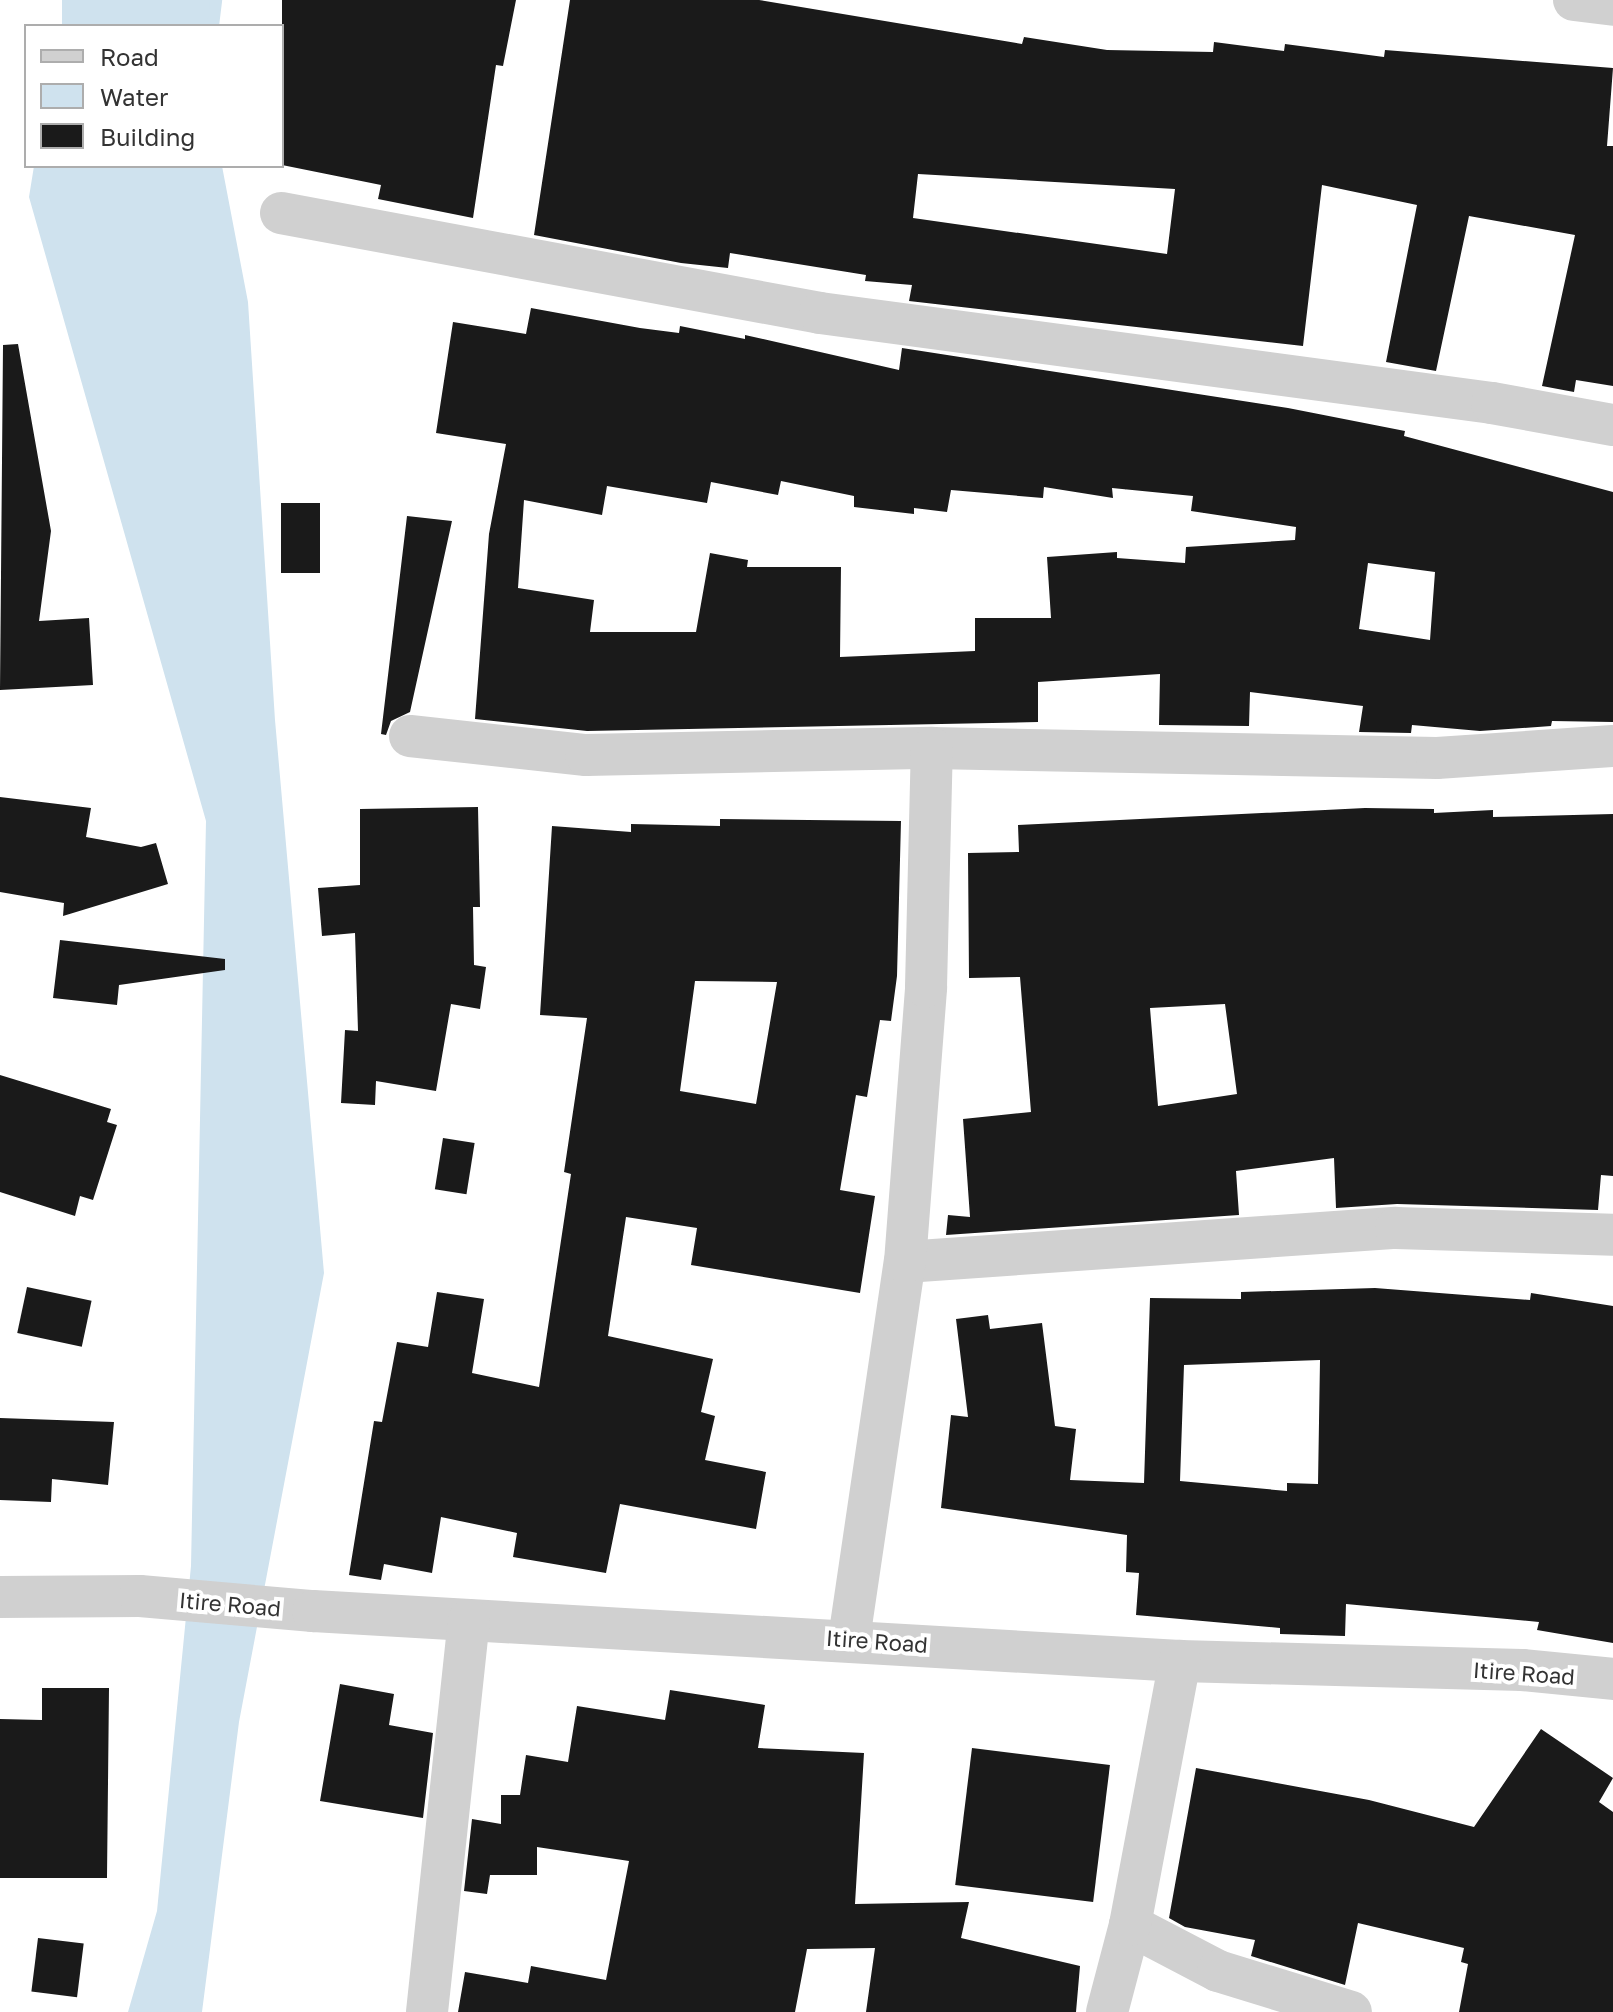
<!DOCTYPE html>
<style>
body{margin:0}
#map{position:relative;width:1613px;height:2012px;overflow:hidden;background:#fff;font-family:"Golos Text",sans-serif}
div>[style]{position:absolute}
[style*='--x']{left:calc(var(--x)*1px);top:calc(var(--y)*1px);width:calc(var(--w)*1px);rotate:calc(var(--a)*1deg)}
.water>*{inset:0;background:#cfe2ee;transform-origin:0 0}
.stream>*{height:12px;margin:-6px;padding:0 6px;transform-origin:6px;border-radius:6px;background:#cfe2ee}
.building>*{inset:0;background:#1a1a1a;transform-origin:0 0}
.minor>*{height:42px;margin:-21px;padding:0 21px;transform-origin:21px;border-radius:21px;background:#d0d0d0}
span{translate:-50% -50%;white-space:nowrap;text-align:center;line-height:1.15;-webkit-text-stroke:8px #fff;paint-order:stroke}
.street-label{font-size:22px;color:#333}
.legend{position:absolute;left:24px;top:24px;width:260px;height:144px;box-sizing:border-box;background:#fff;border:2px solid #adadad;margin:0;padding:10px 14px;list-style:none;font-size:24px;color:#333}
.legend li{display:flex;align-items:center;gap:16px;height:40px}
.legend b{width:40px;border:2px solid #adadad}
</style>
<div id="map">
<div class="water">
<div style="left:62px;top:0;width:154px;height:26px"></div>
<div style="clip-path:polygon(34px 166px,222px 166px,248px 302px,275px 720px,324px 1273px,239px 1722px,202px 2012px,128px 2012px,157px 1911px,191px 1566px,206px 821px,29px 197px)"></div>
</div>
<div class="stream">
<div style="--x:213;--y:26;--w:26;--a:-83"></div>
</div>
<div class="building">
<div style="clip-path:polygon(282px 0,516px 0,503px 66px,496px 65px,473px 218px,378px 199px,381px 185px,282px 165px)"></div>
<div style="clip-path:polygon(evenodd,570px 0,759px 0,1022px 44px,1024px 37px,1107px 50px,1213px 52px,1214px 42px,1284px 51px,1285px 44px,1384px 57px,1385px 50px,1613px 68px,1607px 146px,1613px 146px,1613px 386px,1576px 380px,1574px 392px,1542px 386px,1575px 235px,1469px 216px,1436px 371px,1386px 362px,1417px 205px,1322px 185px,1303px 346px,909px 301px,912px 285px,865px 281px,866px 275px,730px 253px,728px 268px,681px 263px,534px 235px,570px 0,918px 174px,1175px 189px,1167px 254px,913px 218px,918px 174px)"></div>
<div style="clip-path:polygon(evenodd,531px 308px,640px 328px,679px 333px,680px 326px,745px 339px,745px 335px,899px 370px,902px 348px,1288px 408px,1405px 431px,1404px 436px,1613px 492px,1613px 722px,1552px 721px,1551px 726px,1480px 731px,1412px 725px,1411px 733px,1359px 732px,1363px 706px,1250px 692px,1249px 726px,1159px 725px,1160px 674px,1038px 682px,1038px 722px,587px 731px,475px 719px,489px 534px,506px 444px,436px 433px,453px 322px,526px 334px,531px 308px,781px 481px,854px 496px,854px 507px,914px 514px,914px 508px,947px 512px,951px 490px,1043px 498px,1044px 487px,1113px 498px,1112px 488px,1193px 496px,1191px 511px,1296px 527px,1295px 540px,1186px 547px,1185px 563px,1117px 558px,1117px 552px,1047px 557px,1051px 618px,975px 618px,975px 651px,840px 657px,841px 567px,747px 567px,748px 560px,710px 553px,696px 632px,590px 632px,594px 600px,518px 588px,524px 500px,602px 515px,607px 486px,707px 503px,711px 482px,778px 495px,781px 481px,531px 308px,1368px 563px,1435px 572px,1430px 640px,1359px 629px,1368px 563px)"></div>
<div style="clip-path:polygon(18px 344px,51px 531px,39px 621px,89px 618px,93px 685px,0 690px,3px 345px)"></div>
<div style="left:281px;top:503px;width:39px;height:70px"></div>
<div style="clip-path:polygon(407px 516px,452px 521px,410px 712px,391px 721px,386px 735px,381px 734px)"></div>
<div style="clip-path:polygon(0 797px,91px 808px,86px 837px,141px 847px,156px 843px,168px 884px,63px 916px,64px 903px,0 892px)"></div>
<div style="clip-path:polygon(478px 807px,480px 907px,473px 907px,474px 965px,486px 967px,480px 1009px,451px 1004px,436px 1091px,376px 1081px,375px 1105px,341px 1103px,345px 1030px,358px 1031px,355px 933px,322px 936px,318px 888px,360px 885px,360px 809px)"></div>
<div style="clip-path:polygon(evenodd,1365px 808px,1434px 809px,1434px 813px,1493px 810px,1493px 817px,1613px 814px,1613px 1176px,1601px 1175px,1598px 1210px,1397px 1204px,1336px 1208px,1334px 1158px,1236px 1171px,1239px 1215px,946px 1235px,948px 1215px,970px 1217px,963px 1119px,1031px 1112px,1020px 977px,969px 978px,968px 853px,1019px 852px,1018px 825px,1365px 808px,1225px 1004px,1237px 1094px,1158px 1106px,1150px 1008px,1225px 1004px)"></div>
<div style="clip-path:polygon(evenodd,720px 819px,901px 821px,897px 976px,891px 1021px,880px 1020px,867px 1097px,856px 1095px,840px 1190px,875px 1196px,860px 1293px,691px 1265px,697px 1228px,626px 1217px,608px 1336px,713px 1359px,701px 1412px,715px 1416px,705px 1460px,766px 1472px,756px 1529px,620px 1504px,606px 1573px,513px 1557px,517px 1533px,441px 1517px,432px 1573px,384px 1564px,381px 1580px,349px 1575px,374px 1421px,382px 1422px,397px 1342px,428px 1347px,437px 1292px,484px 1299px,472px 1373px,539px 1387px,571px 1174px,564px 1172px,587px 1018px,540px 1015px,552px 826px,631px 832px,631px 824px,720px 826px,720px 819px,695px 981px,777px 982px,756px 1104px,680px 1091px,695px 981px)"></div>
<div style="clip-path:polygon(60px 940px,225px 959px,225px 970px,119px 985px,117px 1005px,53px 998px)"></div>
<div style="clip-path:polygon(0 1075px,111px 1109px,107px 1122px,117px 1125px,93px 1200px,80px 1196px,75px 1216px,0 1192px)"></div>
<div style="left:443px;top:1138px;width:32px;height:52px;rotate:9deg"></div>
<div style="left:27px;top:1287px;width:66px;height:47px;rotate:12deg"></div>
<div style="clip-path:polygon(evenodd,1375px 1288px,1530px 1300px,1531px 1293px,1613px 1306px,1613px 1643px,1537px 1630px,1539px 1622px,1346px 1604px,1345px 1636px,1280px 1634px,1280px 1628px,1136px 1615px,1139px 1573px,1126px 1572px,1127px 1535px,941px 1508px,951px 1415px,968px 1417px,956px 1319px,988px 1315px,990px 1329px,1042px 1323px,1055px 1426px,1076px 1429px,1070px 1480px,1144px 1483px,1150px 1298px,1241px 1299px,1241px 1292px,1375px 1288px,1320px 1360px,1318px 1484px,1287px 1483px,1287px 1491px,1180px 1481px,1184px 1365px,1320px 1360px)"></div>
<div style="clip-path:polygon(0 1418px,114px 1422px,108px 1485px,52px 1479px,51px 1502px,0 1500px)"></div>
<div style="clip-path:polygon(340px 1684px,394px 1694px,389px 1725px,433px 1733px,423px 1818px,320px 1801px)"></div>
<div style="clip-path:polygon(42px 1688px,109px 1688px,107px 1878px,0 1878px,0 1719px,42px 1720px)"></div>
<div style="clip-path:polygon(670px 1690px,765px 1705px,758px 1748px,864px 1753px,855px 1904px,969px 1902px,961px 1938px,1080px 1966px,1076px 2012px,866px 2012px,875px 1948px,807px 1949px,795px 2012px,458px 2012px,465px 1972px,528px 1983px,531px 1966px,606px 1980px,629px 1861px,537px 1847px,537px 1875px,490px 1875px,487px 1894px,464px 1891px,472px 1819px,501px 1824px,501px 1795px,520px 1795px,526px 1755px,568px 1762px,577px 1706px,665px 1720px)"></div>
<div style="clip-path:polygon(1541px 1729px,1613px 1778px,1599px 1802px,1613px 1812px,1613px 2012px,1459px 2012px,1468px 1964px,1461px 1962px,1464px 1948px,1358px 1923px,1345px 1985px,1251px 1956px,1255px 1940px,1185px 1927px,1169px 1918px,1196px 1768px,1369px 1800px,1474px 1827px)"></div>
<div style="left:972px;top:1748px;width:139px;height:138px;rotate:7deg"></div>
<div style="left:38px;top:1938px;width:46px;height:54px;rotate:7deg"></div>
</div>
<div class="minor">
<div style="--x:1574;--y:0;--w:39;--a:7"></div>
<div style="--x:281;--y:213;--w:548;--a:10.51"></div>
<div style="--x:820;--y:313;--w:678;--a:7.63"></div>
<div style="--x:1492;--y:403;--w:123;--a:10.3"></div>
<div style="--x:410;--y:736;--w:177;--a:6.2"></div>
<div style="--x:586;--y:755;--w:346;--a:-1.2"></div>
<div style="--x:932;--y:748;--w:505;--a:1.13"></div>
<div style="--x:1437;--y:758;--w:176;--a:-3.9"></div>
<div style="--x:905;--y:1262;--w:492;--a:-4"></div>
<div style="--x:1396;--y:1228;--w:217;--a:1.8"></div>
<div style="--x:0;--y:1597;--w:140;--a:-0.4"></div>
<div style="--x:140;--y:1596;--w:174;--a:5"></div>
<div style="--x:313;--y:1611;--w:868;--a:3.3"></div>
<div style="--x:1180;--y:1661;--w:342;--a:1.5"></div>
<div style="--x:1522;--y:1670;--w:91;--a:5.6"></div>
<div style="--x:849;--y:1639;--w:381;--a:-81.6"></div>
<div style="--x:905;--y:1262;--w:276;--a:-85.6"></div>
<div style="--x:926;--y:987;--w:239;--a:-88.6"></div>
<div style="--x:1130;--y:1925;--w:99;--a:27.6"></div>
<div style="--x:1218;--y:1971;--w:139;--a:17.1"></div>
<div style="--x:427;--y:2012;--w:394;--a:-83.9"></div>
<div style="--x:1107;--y:2012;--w:90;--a:-75.2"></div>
<div style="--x:1130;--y:1925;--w:269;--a:-79.3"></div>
</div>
<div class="street-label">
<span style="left:230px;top:1604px;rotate:5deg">Itire Road</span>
<span style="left:877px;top:1641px;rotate:4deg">Itire Road</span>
<span style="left:1524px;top:1673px;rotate:4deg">Itire Road</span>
</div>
<ul class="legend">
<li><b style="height:10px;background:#d0d0d0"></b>Road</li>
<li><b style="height:22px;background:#cfe2ee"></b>Water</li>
<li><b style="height:22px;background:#1a1a1a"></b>Building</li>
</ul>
</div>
